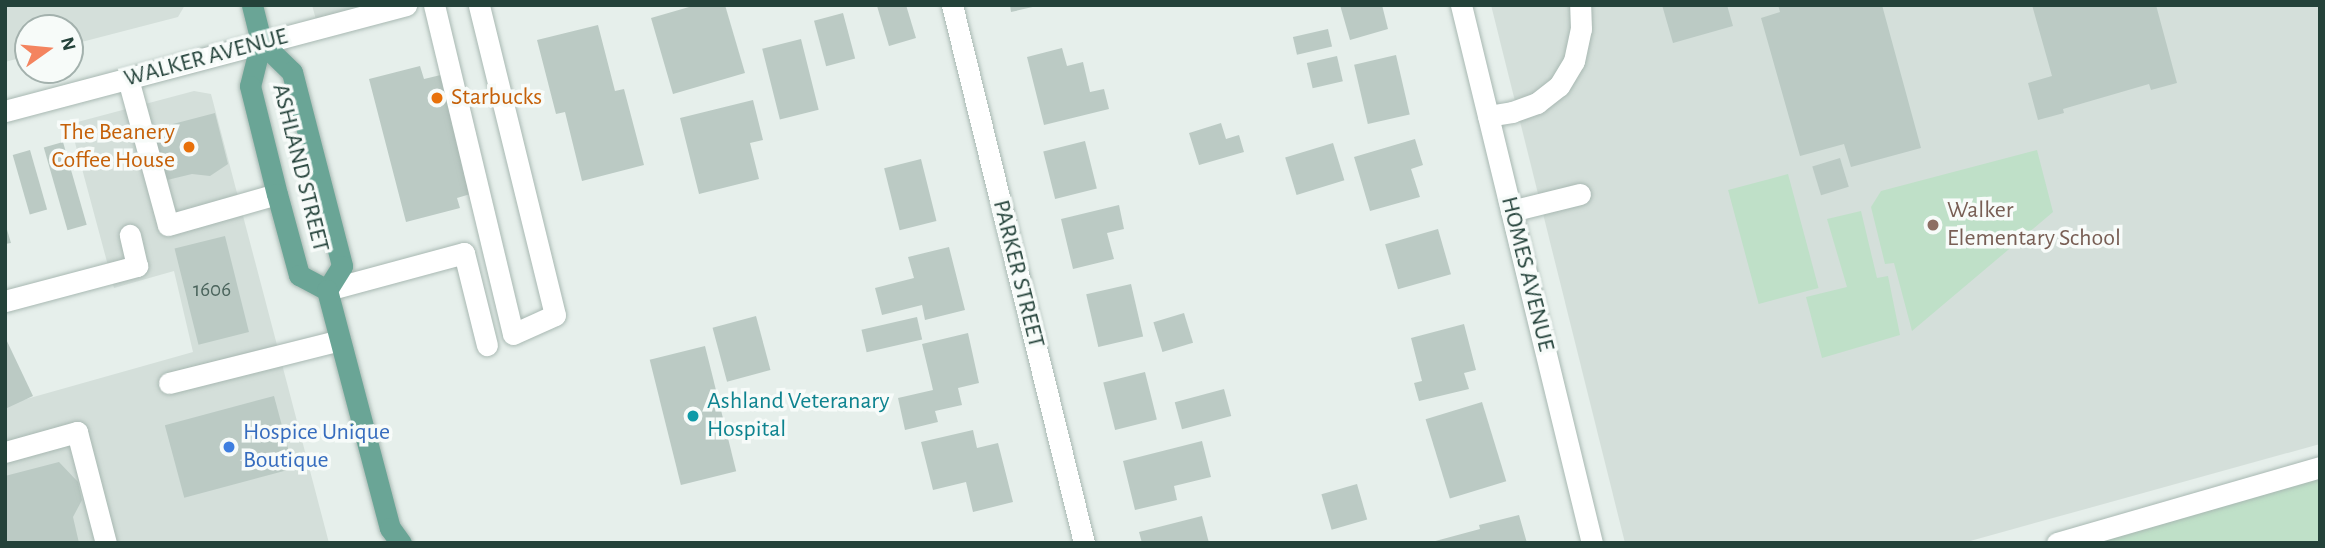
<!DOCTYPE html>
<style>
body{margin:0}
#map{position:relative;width:2325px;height:548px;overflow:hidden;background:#e6efeb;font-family:"Alegreya Sans",sans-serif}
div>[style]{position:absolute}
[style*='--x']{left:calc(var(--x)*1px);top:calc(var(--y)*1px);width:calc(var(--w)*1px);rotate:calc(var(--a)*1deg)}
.built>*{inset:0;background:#d4dfda}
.green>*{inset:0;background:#bfe0c8;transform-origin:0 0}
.building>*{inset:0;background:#bbcac4;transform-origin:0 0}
.roads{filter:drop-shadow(0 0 2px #a8b8b2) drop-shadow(0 0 2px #a8b8b2)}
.minor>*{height:21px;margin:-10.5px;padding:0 10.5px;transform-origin:10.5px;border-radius:10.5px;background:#fff}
.major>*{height:21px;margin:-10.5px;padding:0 10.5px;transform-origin:10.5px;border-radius:10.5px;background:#6aa596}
.dots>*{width:19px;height:19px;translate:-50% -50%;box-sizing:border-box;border:4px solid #f7fbf9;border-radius:50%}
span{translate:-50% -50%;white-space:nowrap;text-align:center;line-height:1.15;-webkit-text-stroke:7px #f7fbf9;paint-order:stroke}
.number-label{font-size:21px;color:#4a645c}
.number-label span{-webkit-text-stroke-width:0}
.street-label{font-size:24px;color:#24423a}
.food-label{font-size:24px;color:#c56008}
.left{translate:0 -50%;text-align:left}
.right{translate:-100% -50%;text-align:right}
.education-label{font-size:24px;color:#785e54}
.culture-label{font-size:24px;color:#0d838f}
.shop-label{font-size:24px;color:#366cbe}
.frame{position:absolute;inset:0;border:7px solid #24423a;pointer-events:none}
.north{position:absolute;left:14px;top:14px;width:70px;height:70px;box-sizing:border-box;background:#f7fbf9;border:2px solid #a3b1ad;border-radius:50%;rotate:75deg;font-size:19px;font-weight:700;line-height:28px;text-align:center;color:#24423a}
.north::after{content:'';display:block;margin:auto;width:24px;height:32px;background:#f4845f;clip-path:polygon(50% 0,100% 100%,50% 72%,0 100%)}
</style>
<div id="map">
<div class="built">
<div style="clip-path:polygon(5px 5px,185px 5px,178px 17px,70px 45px,70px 28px,28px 28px,28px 56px,5px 62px)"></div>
<div style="clip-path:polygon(312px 5px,396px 5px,318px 27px)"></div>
<div style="clip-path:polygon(1491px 5px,2320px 5px,2320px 444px,1963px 543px,1625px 543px)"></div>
<div style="clip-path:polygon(194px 91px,211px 94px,329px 543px,5px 543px,5px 405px,193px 352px,174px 271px,114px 288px,70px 124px)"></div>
</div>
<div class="green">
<div style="clip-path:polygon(2037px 150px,2053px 212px,1912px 331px,1894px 263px,1885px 264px,1871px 207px,1881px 191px)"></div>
<div style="left:1788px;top:174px;width:118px;height:62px;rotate:75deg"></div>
<div style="clip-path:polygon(1861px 211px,1877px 278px,1888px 276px,1900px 335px,1822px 358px,1806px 297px,1847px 287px,1827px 219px)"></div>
<div style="clip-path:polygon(2320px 473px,2320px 543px,2050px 543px)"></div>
</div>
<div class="building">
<div style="clip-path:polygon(696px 5px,725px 5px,745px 73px,673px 94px,651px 18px)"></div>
<div style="clip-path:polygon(906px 5px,916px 38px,889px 46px,877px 6px)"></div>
<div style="clip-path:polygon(1010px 5px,1036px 5px,1037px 6px,1011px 12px)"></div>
<div style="clip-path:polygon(1340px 5px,1382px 5px,1388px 29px,1350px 40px)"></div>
<div style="clip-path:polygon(1662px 5px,1727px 5px,1733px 26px,1673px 43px)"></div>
<div style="clip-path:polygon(1778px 5px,1882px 5px,1921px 148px,1851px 167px,1844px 144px,1800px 156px,1761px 18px,1780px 12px)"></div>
<div style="clip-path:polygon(2032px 5px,2156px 5px,2177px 83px,2151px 90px,2149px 84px,2063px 109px,2064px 113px,2038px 120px,2028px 83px,2052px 76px)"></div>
<div style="left:843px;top:13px;width:47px;height:30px;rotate:75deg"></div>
<div style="clip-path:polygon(598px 25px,615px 91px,624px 89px,644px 165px,582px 181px,565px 112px,556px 114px,537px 40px)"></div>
<div style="left:1328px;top:29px;width:18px;height:36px;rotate:77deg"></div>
<div style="left:801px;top:39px;width:73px;height:40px;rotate:76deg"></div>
<div style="clip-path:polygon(1062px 48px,1067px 66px,1083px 62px,1090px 92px,1104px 89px,1109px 109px,1044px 125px,1027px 57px)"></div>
<div style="left:1396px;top:55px;width:61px;height:43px;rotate:77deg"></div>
<div style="left:1337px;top:56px;width:26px;height:31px;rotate:77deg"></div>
<div style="clip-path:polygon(420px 66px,424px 79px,445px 74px,477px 192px,457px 198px,460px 208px,406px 222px,369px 79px)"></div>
<div style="clip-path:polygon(753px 100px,763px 140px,750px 143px,759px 179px,699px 194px,680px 118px)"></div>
<div style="clip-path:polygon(215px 113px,228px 164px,210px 176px,192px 174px,163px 181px,150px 130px)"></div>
<div style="clip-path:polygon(1221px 123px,1226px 139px,1239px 135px,1244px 152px,1199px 165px,1189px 133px)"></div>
<div style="clip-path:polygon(1415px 139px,1423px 165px,1411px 169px,1420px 197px,1370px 211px,1354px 157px)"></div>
<div style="left:1085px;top:141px;width:49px;height:43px;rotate:76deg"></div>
<div style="left:63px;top:142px;width:86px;height:20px;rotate:74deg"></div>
<div style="left:1333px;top:143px;width:39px;height:50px;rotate:73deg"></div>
<div style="left:30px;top:150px;width:62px;height:18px;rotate:74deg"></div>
<div style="left:1840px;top:158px;width:30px;height:29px;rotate:73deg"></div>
<div style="left:921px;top:159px;width:64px;height:38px;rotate:76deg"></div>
<div style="clip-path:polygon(1119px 205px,1124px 229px,1107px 233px,1114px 259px,1073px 269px,1061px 219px)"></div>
<div style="clip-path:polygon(5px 223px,11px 243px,5px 244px)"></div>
<div style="left:1438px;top:229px;width:47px;height:55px;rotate:74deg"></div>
<div style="left:225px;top:236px;width:99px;height:52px;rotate:76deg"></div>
<div style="clip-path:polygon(949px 247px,965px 310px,925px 320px,922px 305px,882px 315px,875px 288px,914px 278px,908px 257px)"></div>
<div style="left:1131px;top:284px;width:54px;height:46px;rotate:77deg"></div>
<div style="left:1184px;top:313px;width:31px;height:32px;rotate:73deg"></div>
<div style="left:756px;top:316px;width:56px;height:45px;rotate:75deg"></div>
<div style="left:917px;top:317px;width:23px;height:57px;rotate:77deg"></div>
<div style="clip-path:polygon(1464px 324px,1476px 370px,1464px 373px,1469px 389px,1419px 401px,1414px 383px,1422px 381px,1411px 338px)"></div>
<div style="clip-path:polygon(968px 333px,979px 383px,958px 388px,962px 405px,935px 411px,938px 422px,905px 430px,898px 398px,933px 390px,922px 344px)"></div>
<div style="clip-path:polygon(5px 337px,33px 396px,5px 409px)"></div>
<div style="left:705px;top:346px;width:129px;height:57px;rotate:76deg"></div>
<div style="left:1145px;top:372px;width:49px;height:43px;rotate:76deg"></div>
<div style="left:1224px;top:389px;width:28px;height:51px;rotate:75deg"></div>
<div style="left:274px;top:396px;width:75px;height:113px;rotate:75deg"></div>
<div style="left:1482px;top:402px;width:83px;height:59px;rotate:73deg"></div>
<div style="clip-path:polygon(973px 430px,977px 448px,998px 443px,1013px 502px,973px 512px,966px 482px,933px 490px,921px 442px)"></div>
<div style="clip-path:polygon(1202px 441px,1211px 477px,1174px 486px,1177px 500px,1135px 510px,1123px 461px)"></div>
<div style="clip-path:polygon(59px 462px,78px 482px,82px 500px,73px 517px,79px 543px,5px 543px,5px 476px)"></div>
<div style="left:1357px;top:484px;width:37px;height:37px;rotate:74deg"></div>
<div style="clip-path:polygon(1519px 515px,1527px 543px,1428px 543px,1480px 529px,1479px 525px)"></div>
<div style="clip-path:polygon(1202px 516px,1209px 543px,1142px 543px,1139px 532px)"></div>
</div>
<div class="roads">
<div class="minor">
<div style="--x:434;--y:5;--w:338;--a:76.5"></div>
<div style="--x:513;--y:334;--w:46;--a:-24.3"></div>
<div style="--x:555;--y:315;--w:319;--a:-103.8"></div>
<div style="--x:952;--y:5;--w:554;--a:76.21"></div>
<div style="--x:1461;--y:5;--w:554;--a:76.32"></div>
<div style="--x:128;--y:79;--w:151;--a:74.7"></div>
<div style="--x:168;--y:225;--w:113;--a:-15.9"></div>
<div style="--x:5;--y:111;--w:415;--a:-14.8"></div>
<div style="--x:1488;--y:116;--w:24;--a:-9"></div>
<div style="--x:1512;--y:112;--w:27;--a:-20"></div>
<div style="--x:1537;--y:103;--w:28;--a:-38"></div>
<div style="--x:1559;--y:86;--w:29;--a:-59"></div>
<div style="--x:1574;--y:61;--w:33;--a:-78"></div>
<div style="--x:1581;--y:29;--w:24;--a:-92"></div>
<div style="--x:1511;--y:211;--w:71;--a:-13.8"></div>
<div style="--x:327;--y:290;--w:142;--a:-15.1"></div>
<div style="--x:464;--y:253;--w:95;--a:76"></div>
<div style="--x:5;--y:301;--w:137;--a:-14.9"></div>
<div style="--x:137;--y:266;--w:32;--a:-103"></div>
<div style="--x:169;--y:383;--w:176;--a:-14.1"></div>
<div style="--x:5;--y:452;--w:75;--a:-15.5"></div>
<div style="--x:77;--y:432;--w:115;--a:75.4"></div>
<div style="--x:2057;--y:543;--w:274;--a:-16.1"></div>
</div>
<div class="major">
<div style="--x:252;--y:5;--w:38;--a:76"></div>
<div style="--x:261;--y:42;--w:45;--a:104"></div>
<div style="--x:250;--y:86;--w:111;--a:76"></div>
<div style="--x:277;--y:194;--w:84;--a:74.8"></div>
<div style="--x:299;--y:275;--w:32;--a:28"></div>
<div style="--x:261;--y:42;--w:43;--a:44.1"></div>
<div style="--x:292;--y:72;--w:200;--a:75.5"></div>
<div style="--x:342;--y:266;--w:28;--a:122"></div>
<div style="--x:327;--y:290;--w:246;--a:75.2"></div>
<div style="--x:390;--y:528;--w:19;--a:54"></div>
</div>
</div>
<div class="dots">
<div style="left:437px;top:98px;background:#e8710a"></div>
<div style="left:189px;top:147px;background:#e8710a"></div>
<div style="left:1933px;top:225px;background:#8d6e63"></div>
<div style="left:693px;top:416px;background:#0f9aa8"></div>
<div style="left:229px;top:447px;background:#3f7fe0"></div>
</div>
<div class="number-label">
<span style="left:212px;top:290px">1606</span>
</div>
<div class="street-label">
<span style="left:206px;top:58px;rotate:-15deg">WALKER AVENUE</span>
<span style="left:300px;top:168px;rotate:76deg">ASHLAND STREET</span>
<span style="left:1018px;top:274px;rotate:76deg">PARKER STREET</span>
<span style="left:1527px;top:274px;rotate:76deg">HOMES AVENUE</span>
</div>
<div class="food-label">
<span class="left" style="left:451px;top:98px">Starbucks</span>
<span class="right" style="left:175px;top:147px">The Beanery<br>Coffee House</span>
</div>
<div class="education-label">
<span class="left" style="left:1947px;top:225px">Walker<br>Elementary School</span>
</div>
<div class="culture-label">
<span class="left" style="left:707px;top:416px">Ashland Veteranary<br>Hospital</span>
</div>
<div class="shop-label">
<span class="left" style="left:243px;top:447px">Hospice Unique<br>Boutique</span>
</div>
<div class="frame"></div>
<div class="north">N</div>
</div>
